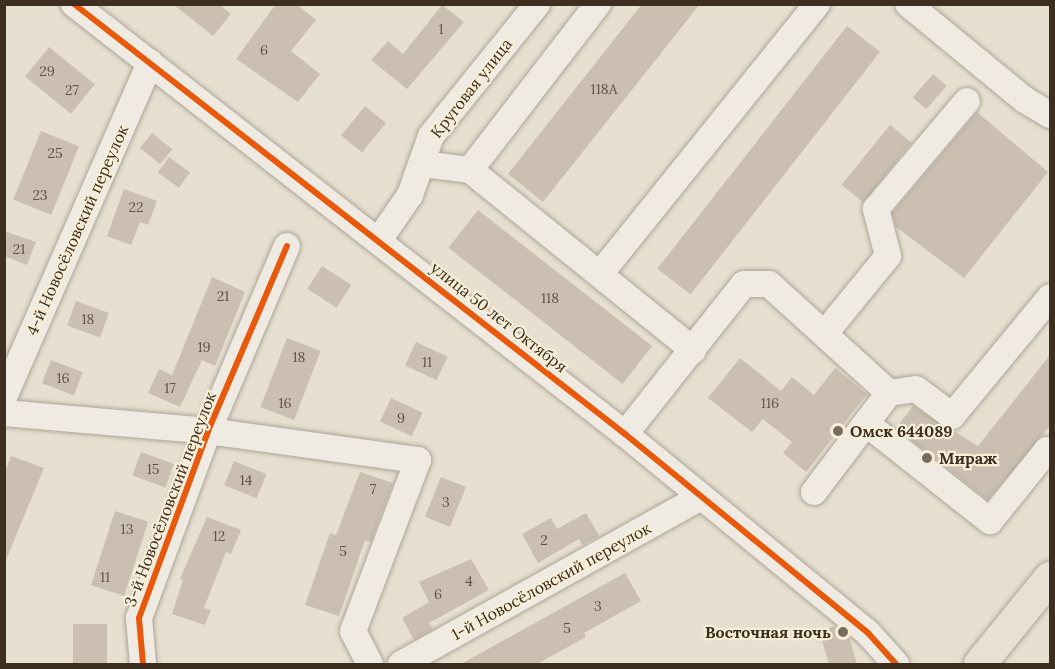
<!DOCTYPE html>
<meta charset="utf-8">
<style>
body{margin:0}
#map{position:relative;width:1055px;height:669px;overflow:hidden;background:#e7e0d1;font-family:Lora,serif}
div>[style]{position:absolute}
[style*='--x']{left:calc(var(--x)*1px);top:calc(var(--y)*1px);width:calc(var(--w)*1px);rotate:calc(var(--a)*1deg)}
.building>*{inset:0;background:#cbbfb2;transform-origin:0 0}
.roads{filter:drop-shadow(0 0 2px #ada599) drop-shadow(0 0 2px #ada599)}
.minor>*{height:26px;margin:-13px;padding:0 13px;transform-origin:13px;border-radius:13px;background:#efebe3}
.major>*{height:32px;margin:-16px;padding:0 16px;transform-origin:16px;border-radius:16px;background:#e6e1d4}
.cycleway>*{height:6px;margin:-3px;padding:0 3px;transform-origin:3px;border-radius:3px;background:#e8590c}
.dots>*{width:16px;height:16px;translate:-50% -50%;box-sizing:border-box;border:3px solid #f7eed8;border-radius:50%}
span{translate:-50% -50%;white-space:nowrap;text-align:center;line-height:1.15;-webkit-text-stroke:4.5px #f7eed8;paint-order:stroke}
.number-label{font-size:14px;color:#605244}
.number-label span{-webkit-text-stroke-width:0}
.street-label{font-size:16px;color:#3d2e20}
.poi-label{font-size:16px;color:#3d2e20;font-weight:700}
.left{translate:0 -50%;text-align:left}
.right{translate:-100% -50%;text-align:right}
.frame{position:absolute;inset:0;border:6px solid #3d2e20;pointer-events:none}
</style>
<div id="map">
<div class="building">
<div style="clip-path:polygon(173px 4px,219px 4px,231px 14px,213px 36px)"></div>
<div style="clip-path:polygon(276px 4px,296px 4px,316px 20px,291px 51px,320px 74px,298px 102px,236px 59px)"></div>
<div style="clip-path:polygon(642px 4px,700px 4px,543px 202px,508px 174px)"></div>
<div style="clip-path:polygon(442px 5px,464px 22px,407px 89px,371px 60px,388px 41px,403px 54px)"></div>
<div style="left:847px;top:26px;width:42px;height:308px;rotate:38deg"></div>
<div style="left:49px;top:47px;width:59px;height:38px;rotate:39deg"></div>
<div style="left:933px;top:74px;width:18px;height:31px;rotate:41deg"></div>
<div style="left:365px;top:106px;width:27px;height:38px;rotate:39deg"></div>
<div style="clip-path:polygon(977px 112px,1048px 172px,964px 278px,896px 227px,892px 213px)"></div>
<div style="left:890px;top:125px;width:28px;height:77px;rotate:39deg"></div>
<div style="left:41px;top:131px;width:41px;height:74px;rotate:22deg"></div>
<div style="left:152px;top:133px;width:26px;height:19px;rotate:39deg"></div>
<div style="left:169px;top:157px;width:26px;height:19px;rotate:36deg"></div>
<div style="clip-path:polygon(124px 189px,157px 201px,148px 225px,140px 222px,131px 245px,107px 236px)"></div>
<div style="left:478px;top:210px;width:221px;height:48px;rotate:38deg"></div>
<div style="clip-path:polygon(4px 231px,36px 242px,27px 265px,4px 256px)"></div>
<div style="left:322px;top:266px;width:35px;height:27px;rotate:33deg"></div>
<div style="clip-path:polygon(212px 277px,245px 292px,215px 366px,202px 360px,180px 407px,148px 393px,159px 369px,172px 375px)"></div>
<div style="left:76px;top:301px;width:35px;height:26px;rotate:20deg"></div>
<div style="left:287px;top:338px;width:36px;height:74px;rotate:21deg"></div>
<div style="left:416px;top:342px;width:35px;height:26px;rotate:25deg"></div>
<div style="clip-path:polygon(1050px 355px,1050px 426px,988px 500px,896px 428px,913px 406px,978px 446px)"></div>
<div style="clip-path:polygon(740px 358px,781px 391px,792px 377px,814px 395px,835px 368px,867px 394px,806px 472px,783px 453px,792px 442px,763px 419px,752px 432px,708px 398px)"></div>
<div style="left:51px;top:360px;width:34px;height:25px;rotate:21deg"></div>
<div style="left:391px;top:398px;width:35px;height:26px;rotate:25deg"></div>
<div style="left:141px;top:452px;width:35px;height:25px;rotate:20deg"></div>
<div style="clip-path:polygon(11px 456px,44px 468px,6px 560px,4px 474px)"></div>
<div style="left:234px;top:461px;width:35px;height:26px;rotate:22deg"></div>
<div style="clip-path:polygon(360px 472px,393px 483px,371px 542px,365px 540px,339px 616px,305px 605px,330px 533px,336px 535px)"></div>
<div style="left:441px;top:477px;width:27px;height:43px;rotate:22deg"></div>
<div style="left:115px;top:511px;width:35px;height:78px;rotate:18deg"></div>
<div style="clip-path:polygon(586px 513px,599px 536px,582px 545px,579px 539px,538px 563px,522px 534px,551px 518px,557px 529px)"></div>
<div style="clip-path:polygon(207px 517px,241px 530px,231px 554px,226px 552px,204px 608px,211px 610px,205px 625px,172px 614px,183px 580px,180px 579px)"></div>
<div style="clip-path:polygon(471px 559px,489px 590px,429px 623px,433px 629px,414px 640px,402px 618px,429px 602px,419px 582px)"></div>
<div style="clip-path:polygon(625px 573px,641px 601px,584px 633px,586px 637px,537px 664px,461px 664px)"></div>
<div style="left:73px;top:624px;width:34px;height:40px"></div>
<div style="clip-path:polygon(835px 626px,849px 637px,857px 664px,829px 664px,819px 631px)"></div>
</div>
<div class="roads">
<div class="minor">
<div style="--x:74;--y:4;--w:699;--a:37.97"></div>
<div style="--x:625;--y:434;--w:314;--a:39.3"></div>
<div style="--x:868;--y:633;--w:42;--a:47.9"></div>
<div style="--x:908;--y:4;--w:151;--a:39.4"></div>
<div style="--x:1025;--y:100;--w:29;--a:31"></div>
<div style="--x:422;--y:164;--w:48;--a:7.1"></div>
<div style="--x:470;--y:170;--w:287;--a:38.9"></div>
<div style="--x:470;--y:170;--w:210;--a:-52.4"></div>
<div style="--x:379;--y:240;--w:55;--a:-55.4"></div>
<div style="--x:410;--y:195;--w:63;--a:-70.4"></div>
<div style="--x:431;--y:136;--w:169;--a:-51.2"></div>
<div style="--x:600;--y:274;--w:346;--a:-51.2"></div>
<div style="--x:826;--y:332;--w:98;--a:-50.8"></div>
<div style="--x:888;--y:256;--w:49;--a:-104.3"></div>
<div style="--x:876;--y:209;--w:141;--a:-49.9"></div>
<div style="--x:4;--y:397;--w:365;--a:-66.4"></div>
<div style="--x:4;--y:413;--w:205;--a:5"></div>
<div style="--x:208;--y:431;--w:212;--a:7.9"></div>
<div style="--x:418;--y:460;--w:183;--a:110.8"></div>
<div style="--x:353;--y:631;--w:37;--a:63"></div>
<div style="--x:867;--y:424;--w:157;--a:38.3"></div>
<div style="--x:990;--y:521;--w:91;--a:-51.2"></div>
<div style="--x:1047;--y:450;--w:4;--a:34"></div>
<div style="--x:625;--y:434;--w:191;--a:-51.6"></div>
<div style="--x:744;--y:284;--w:25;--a:0"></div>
<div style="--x:769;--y:284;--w:162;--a:42.2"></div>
<div style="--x:814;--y:492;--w:124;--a:-52.9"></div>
<div style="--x:889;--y:393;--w:27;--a:-8"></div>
<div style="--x:916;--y:389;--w:45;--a:36.9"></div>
<div style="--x:952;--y:416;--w:154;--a:-50.5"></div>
<div style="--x:143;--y:664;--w:46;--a:-95"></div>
<div style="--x:139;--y:618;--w:199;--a:-69.7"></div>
<div style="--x:208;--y:431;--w:201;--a:-66.9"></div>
<div style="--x:401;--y:664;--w:343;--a:-29.1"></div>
</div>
<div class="major">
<div style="--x:980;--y:664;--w:111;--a:-50.9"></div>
</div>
</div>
<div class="cycleway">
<div style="--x:74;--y:4;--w:699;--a:37.97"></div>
<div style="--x:625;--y:434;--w:314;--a:39.3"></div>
<div style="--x:868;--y:633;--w:42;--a:47.9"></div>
<div style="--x:143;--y:664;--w:46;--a:-95"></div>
<div style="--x:139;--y:618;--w:199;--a:-69.7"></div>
<div style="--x:208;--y:431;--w:201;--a:-66.9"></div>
</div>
<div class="dots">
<div style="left:838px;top:431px;background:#786c5e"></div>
<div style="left:927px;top:458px;background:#786c5e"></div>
<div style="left:843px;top:632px;background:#786c5e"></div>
</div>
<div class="number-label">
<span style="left:441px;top:29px">1</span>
<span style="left:264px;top:50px">6</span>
<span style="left:47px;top:71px">29</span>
<span style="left:604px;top:89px">118А</span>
<span style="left:72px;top:90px">27</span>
<span style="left:55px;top:153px">25</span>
<span style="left:40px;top:195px">23</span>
<span style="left:136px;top:207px">22</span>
<span style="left:19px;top:249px">21</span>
<span style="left:223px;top:296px">21</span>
<span style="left:550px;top:298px">118</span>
<span style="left:88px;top:319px">18</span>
<span style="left:204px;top:347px">19</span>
<span style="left:299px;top:357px">18</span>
<span style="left:427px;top:362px">11</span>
<span style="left:63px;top:378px">16</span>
<span style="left:170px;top:388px">17</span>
<span style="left:285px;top:403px">16</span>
<span style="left:770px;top:403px">116</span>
<span style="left:401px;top:418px">9</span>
<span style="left:153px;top:469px">15</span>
<span style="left:246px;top:480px">14</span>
<span style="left:373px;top:489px">7</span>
<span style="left:446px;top:502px">3</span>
<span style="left:127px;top:529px">13</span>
<span style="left:219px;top:536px">12</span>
<span style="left:544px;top:540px">2</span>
<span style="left:343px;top:551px">5</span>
<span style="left:105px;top:577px">11</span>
<span style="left:469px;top:581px">4</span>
<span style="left:438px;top:594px">6</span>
<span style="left:598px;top:606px">3</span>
<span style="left:567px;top:628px">5</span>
</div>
<div class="street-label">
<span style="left:471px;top:88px;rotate:-52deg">Круговая улица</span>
<span style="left:77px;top:230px;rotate:-66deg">4-й Новосёловский переулок</span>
<span style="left:499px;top:317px;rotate:38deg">улица 50 лет Октября</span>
<span style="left:170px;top:499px;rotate:-69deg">3-й Новосёловский переулок</span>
<span style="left:551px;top:581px;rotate:-29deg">1-й Новосёловский переулок</span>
</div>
<div class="poi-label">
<span class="left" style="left:850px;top:431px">Омск 644089</span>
<span class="left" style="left:939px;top:458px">Мираж</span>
<span class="right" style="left:831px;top:632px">Восточная ночь</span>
</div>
<div class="frame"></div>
</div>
